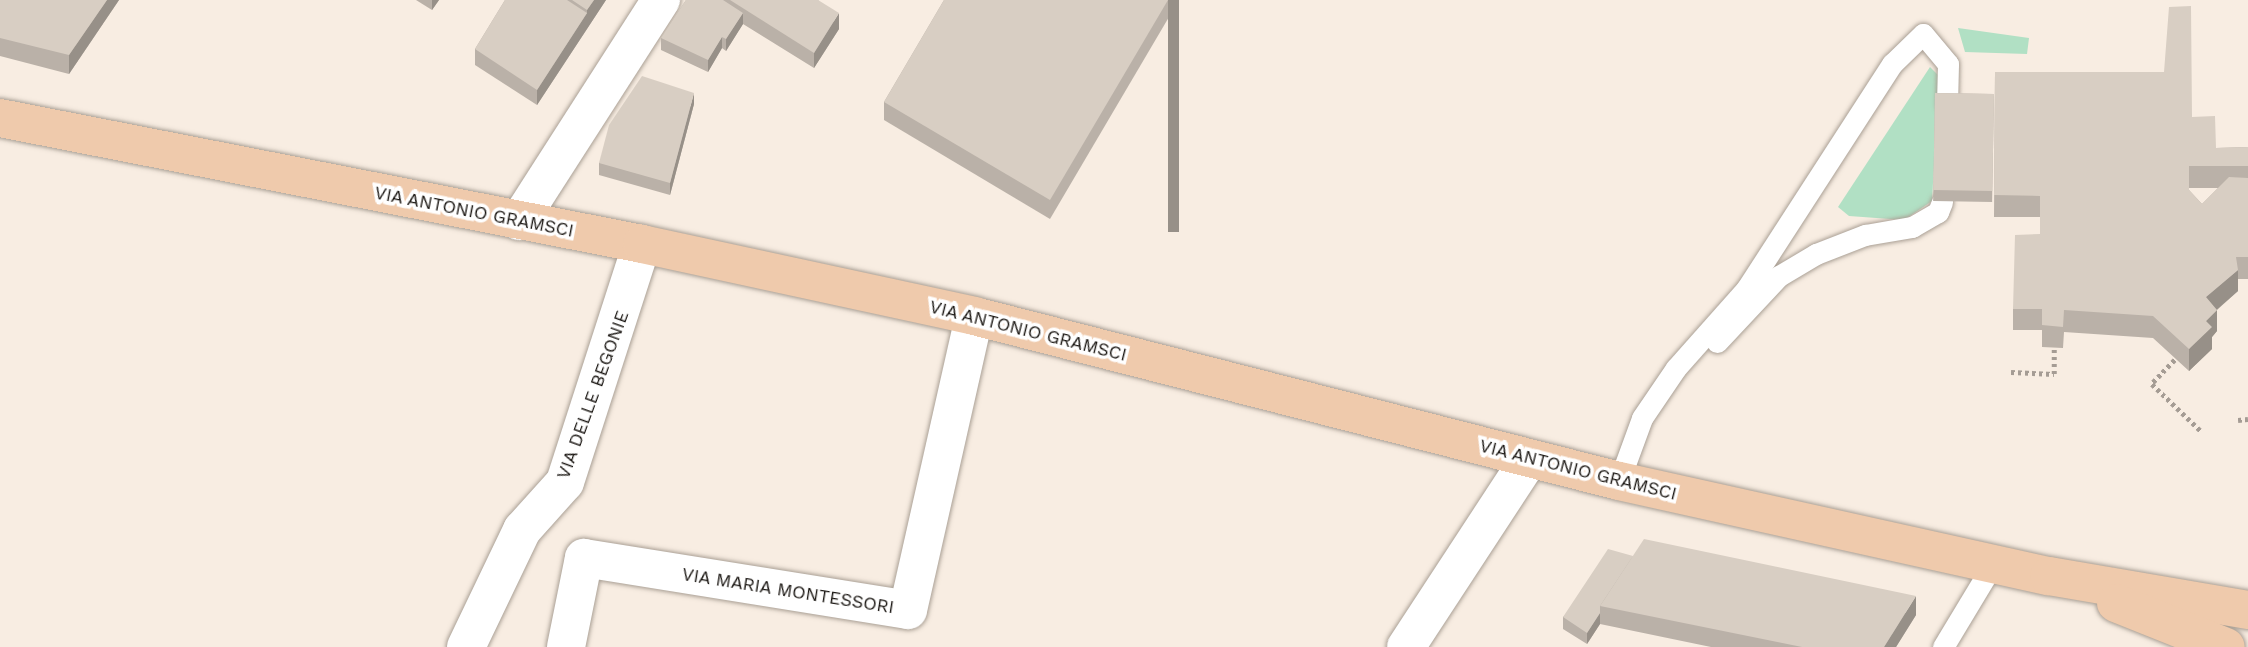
<!DOCTYPE html>
<style>
body{margin:0}
#map{position:relative;width:2248px;height:647px;overflow:hidden;background:#f8ede2;font-family:"Work Sans",sans-serif}
div>[style]{position:absolute}
[style*='--x']{left:calc(var(--x)*1px);top:calc(var(--y)*1px);width:calc(var(--w)*1px);rotate:calc(var(--a)*1deg)}
.green>*{inset:0;background:#b1e0c4}
.path>*{height:4.5px;margin-top:-2.25px;transform-origin:0;background:repeating-linear-gradient(90deg,#a59c94 0 3.5px,transparent 0 7px)}
.roads{filter:drop-shadow(0 0 2px #aaa095) drop-shadow(0 0 2px #aaa095)}
.service>*{height:21px;margin:-10.5px;padding:0 10.5px;transform-origin:10.5px;border-radius:10.5px;background:#fff}
.minor>*{height:38px;margin:-19px;padding:0 19px;transform-origin:19px;border-radius:19px;background:#fff}
.primary>*{height:38px;margin:-19px;padding:0 19px;transform-origin:19px;border-radius:19px;background:#efcaac}
.wall>*{inset:0;background:#bab1a8;transform-origin:0 0}
.shaded-wall>*{inset:0;background:#979088;transform-origin:0 0}
.building>*{inset:0;background:#d8cec3;transform-origin:0 0}
span{translate:-50% -50%;white-space:nowrap;text-align:center;line-height:1.15;-webkit-text-stroke:7px #fff;paint-order:stroke}
.street-label{font-size:18px;color:#181410}
</style>
<div id="map">
<div class="green">
<div style="clip-path:polygon(1958px 28px,2029px 38px,2027px 54px,1965px 52px)"></div>
<div style="clip-path:polygon(1930px 67px,1939px 76px,1932px 201px,1904px 220px,1849px 216px,1838px 207px)"></div>
</div>
<div class="path">
<div style="--x:2175;--y:360;--w:33;--a:134"></div>
<div style="--x:2152;--y:384;--w:68;--a:43.8"></div>
<div style="--x:2011;--y:372;--w:43;--a:2.7"></div>
<div style="--x:2054;--y:374;--w:26;--a:-90"></div>
<div style="--x:2238;--y:420;--w:10;--a:-6"></div>
</div>
<div class="roads">
<div class="service">
<div style="--x:1717;--y:342;--w:91;--a:-46.8"></div>
<div style="--x:1779;--y:276;--w:43;--a:-30.7"></div>
<div style="--x:1816;--y:254;--w:53;--a:-21.2"></div>
<div style="--x:1865;--y:235;--w:48;--a:-9.7"></div>
<div style="--x:1912;--y:227;--w:30;--a:-30"></div>
<div style="--x:1938;--y:212;--w:11;--a:-68"></div>
<div style="--x:1619;--y:481;--w:67;--a:-69.9"></div>
<div style="--x:1642;--y:418;--w:60;--a:-55.8"></div>
<div style="--x:1676;--y:368;--w:107;--a:-48.4"></div>
<div style="--x:1747;--y:288;--w:267;--a:-57.1"></div>
<div style="--x:1892;--y:64;--w:43;--a:-44.1"></div>
<div style="--x:1923;--y:34;--w:39;--a:50"></div>
<div style="--x:1948;--y:64;--w:40;--a:91.4"></div>
<div style="--x:1943;--y:647;--w:97;--a:-58.9"></div>
</div>
<div class="minor">
<div style="--x:519;--y:221;--w:263;--a:-57.3"></div>
<div style="--x:466;--y:647;--w:130;--a:-64.4"></div>
<div style="--x:522;--y:530;--w:64;--a:-48.1"></div>
<div style="--x:565;--y:482;--w:250;--a:-72.1"></div>
<div style="--x:566;--y:647;--w:91;--a:-78.6"></div>
<div style="--x:584;--y:558;--w:328;--a:9.1"></div>
<div style="--x:908;--y:610;--w:301;--a:-77.3"></div>
<div style="--x:1406;--y:647;--w:225;--a:-56.8"></div>
</div>
<div class="primary">
<div style="--x:0;--y:118;--w:654;--a:11.1"></div>
<div style="--x:642;--y:244;--w:340;--a:12.2"></div>
<div style="--x:974;--y:316;--w:666;--a:14.35"></div>
<div style="--x:1619;--y:481;--w:440;--a:12.5"></div>
<div style="--x:2049;--y:576;--w:202;--a:9.7"></div>
<div style="--x:2116;--y:603;--w:118;--a:21.8"></div>
</div>
</div>
<div class="wall">
<div style="clip-path:polygon(0 0,119px 0,69px 74px,0 56px)"></div>
<div style="clip-path:polygon(416px 0,439px 0,432px 10px)"></div>
<div style="clip-path:polygon(505px 0,606px 0,537px 105px,475px 65px,475px 49px)"></div>
<div style="clip-path:polygon(686px 0,818px 0,839px 29px,814px 68px,743px 24px,726px 51px,722px 48px,708px 72px,661px 50px,661px 38px)"></div>
<div style="clip-path:polygon(944px 0,1179px 0,1050px 219px,884px 120px,884px 102px)"></div>
<div style="clip-path:polygon(evenodd,1995px 72px,2192px 117px,2216px 148px,2248px 147px,2248px 279px,2238px 279px,2238px 291px,2217px 310px,2217px 331px,2212px 337px,2212px 349px,2189px 371px,2153px 338px,2064px 332px,2063px 348px,2042px 347px,2042px 330px,2013px 330px,2013px 309px,2040px 234px,2040px 217px,1994px 217px,1995px 72px,2189px 188px,2218px 188px,2202px 204px,2189px 190px,2189px 188px)"></div>
<div style="left:1935px;top:93px;width:59px;height:108px;rotate:1deg"></div>
<div style="clip-path:polygon(694px 104px,670px 195px,599px 175px,599px 163px)"></div>
<div style="clip-path:polygon(1633px 556px,1916px 615px,1896px 647px,1711px 647px,1600px 624px,1587px 644px,1563px 629px,1563px 617px)"></div>
</div>
<div class="shaded-wall">
<div style="clip-path:polygon(107px 0,119px 0,69px 74px,69px 55px)"></div>
<div style="clip-path:polygon(432px 0,439px 0,432px 10px)"></div>
<div style="clip-path:polygon(594px 0,606px 0,537px 105px,537px 90px,587px 13px,587px 10px)"></div>
<div style="left:1168px;top:0;width:11px;height:232px"></div>
<div style="clip-path:polygon(743px 13px,743px 24px,726px 51px,726px 39px)"></div>
<div style="clip-path:polygon(839px 13px,839px 29px,814px 68px,814px 53px)"></div>
<div style="clip-path:polygon(722px 37px,722px 48px,708px 72px,708px 60px)"></div>
<div style="clip-path:polygon(694px 93px,694px 104px,670px 195px,670px 183px)"></div>
<div style="clip-path:polygon(2238px 270px,2238px 291px,2206px 319px,2206px 297px)"></div>
<div style="clip-path:polygon(2217px 310px,2217px 331px,2212px 337px,2212px 349px,2189px 371px,2189px 349px,2206px 321px)"></div>
<div style="clip-path:polygon(1916px 596px,1916px 615px,1896px 647px,1884px 647px)"></div>
<div style="clip-path:polygon(1600px 613px,1600px 624px,1587px 644px,1587px 633px)"></div>
</div>
<div class="building">
<div style="clip-path:polygon(0 0,107px 0,69px 55px,0 38px)"></div>
<div style="clip-path:polygon(505px 0,567px 0,587px 13px,537px 90px,475px 49px)"></div>
<div style="clip-path:polygon(572px 0,594px 0,587px 10px)"></div>
<div style="clip-path:polygon(686px 0,723px 0,743px 13px,726px 39px,722px 37px,708px 60px,661px 38px)"></div>
<div style="clip-path:polygon(730px 0,818px 0,839px 13px,814px 53px)"></div>
<div style="clip-path:polygon(944px 0,1168px 0,1050px 200px,884px 102px)"></div>
<div style="clip-path:polygon(2191px 6px,2192px 117px,2215px 116px,2216px 148px,2248px 147px,2248px 166px,2189px 166px,2189px 190px,2202px 204px,2229px 177px,2248px 178px,2248px 257px,2236px 257px,2238px 270px,2206px 297px,2217px 310px,2206px 321px,2212px 327px,2189px 349px,2153px 316px,2064px 310px,2063px 327px,2042px 325px,2042px 309px,2013px 309px,2015px 235px,2040px 234px,2040px 196px,1994px 195px,1995px 72px,2164px 72px,2169px 7px)"></div>
<div style="clip-path:polygon(642px 76px,694px 93px,670px 183px,599px 163px,609px 125px)"></div>
<div style="left:1935px;top:93px;width:59px;height:97px;rotate:1deg"></div>
<div style="clip-path:polygon(1644px 539px,1916px 596px,1884px 647px,1802px 647px,1600px 606px)"></div>
<div style="clip-path:polygon(1608px 549px,1633px 556px,1600px 606px,1600px 613px,1587px 633px,1563px 617px)"></div>
</div>
<div class="street-label">
<span style="left:474px;top:212px;rotate:11deg">VIA ANTONIO GRAMSCI</span>
<span style="left:1028px;top:331px;rotate:14deg">VIA ANTONIO GRAMSCI</span>
<span style="left:593px;top:395px;rotate:-70deg">VIA DELLE BEGONIE</span>
<span style="left:1578px;top:470px;rotate:14deg">VIA ANTONIO GRAMSCI</span>
<span style="left:788px;top:591px;rotate:9deg">VIA MARIA MONTESSORI</span>
</div>
</div>
